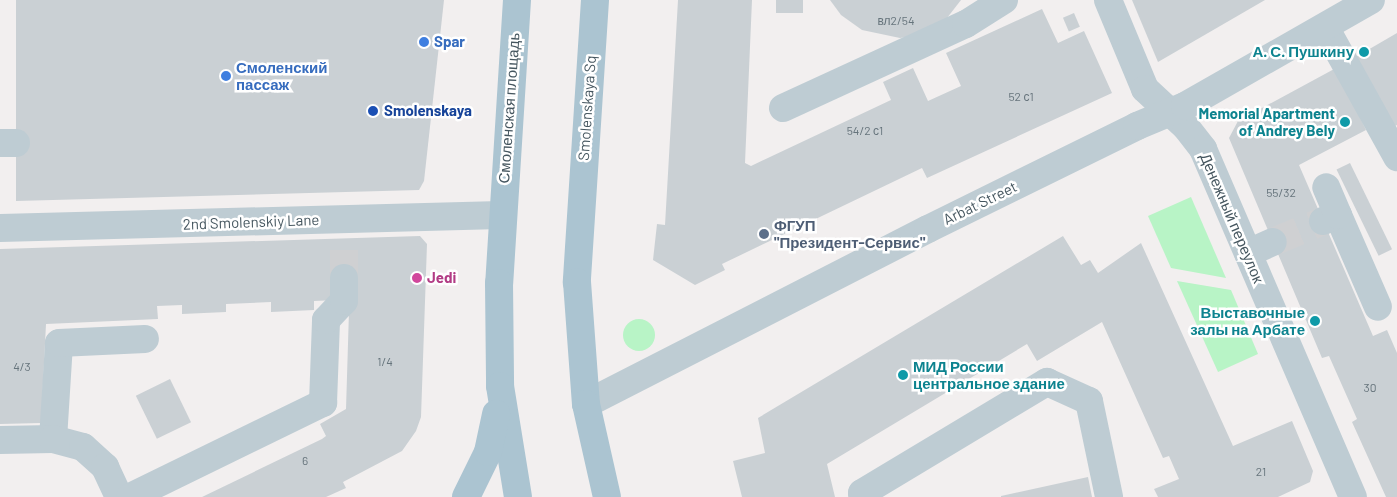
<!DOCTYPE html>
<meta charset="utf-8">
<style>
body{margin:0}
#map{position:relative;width:1397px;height:497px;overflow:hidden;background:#f2efef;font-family:Barlow,sans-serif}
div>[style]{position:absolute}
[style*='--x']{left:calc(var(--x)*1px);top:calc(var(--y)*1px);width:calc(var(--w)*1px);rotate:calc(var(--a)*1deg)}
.green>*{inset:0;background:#b8f4c6}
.round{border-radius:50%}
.building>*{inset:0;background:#cad0d4;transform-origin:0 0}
.minor-tunnel>*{height:28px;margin-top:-14px;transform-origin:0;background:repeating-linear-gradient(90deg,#cfd0d2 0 28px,transparent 0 42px)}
.minor>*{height:28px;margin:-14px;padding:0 14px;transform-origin:14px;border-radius:14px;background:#beccd3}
.major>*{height:28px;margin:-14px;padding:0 14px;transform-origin:14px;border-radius:14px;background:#abc4d1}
.dots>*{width:14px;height:14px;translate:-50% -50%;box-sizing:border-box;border:2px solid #fff;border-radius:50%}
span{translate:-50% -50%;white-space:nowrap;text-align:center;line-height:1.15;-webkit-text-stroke:5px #fff;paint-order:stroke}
.number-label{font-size:12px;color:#66747c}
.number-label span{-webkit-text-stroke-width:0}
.shop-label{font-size:15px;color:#366cbe;font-weight:700}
.left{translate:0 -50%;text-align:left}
.culture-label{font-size:15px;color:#0d838f;font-weight:700}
.right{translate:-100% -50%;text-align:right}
.street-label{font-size:15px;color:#45565f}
.transit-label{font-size:15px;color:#164399;font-weight:700}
.service-label{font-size:15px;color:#4e5e75;font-weight:700}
.hotel-label{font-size:15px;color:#b23c85;font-weight:700}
</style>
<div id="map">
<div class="green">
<div style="clip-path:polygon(1191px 197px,1226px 278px,1171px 268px,1148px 216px)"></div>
<div style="clip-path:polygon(1177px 281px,1231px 290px,1258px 354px,1218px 372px)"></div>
<div class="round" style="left:623px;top:319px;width:32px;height:32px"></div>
</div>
<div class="building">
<div style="clip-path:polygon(16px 0,444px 0,424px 181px,419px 190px,16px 201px)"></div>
<div style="clip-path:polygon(678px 0,752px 0,745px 163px,751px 166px,891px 100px,883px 82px,913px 68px,928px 101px,961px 86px,946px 53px,1042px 9px,1058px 43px,1084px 31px,1112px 93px,927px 178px,922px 168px,722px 264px,725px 270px,695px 285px,653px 260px,657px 224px,665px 225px)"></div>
<div style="left:776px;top:0;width:27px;height:13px"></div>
<div style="clip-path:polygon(830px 0,961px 0,947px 18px,913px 36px,900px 38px,862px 30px,841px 15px)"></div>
<div style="clip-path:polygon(1132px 0,1265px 0,1158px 62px)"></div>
<div style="left:1074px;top:13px;width:15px;height:12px;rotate:67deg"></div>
<div style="clip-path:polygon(1397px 33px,1397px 125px,1395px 126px,1354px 58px)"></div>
<div style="clip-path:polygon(1336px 68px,1366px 130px,1299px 165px,1373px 336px,1387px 330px,1397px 353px,1397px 497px,1386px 497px,1352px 422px,1357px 419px,1329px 356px,1322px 358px,1229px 138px,1238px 121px)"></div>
<div style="left:1350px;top:163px;width:96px;height:15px;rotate:64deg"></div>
<div style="clip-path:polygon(420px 236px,427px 244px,421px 417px,416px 431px,402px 451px,343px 482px,346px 488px,326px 497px,202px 497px,322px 439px,326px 436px,320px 424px,346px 409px,350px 278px,337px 300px,314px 301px,314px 310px,271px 312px,271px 302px,226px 304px,226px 312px,182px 314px,182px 305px,157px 306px,158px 319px,46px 324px,41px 423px,0 424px,0 249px)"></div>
<div style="clip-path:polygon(1063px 236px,1081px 265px,1090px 260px,1098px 273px,1141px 243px,1233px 446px,1292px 421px,1313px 471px,1310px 482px,1278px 497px,1158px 497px,1154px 489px,1179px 479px,1169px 456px,1163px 458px,1102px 322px,1037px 361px,1027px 344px,827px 464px,835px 497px,742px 497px,733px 461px,765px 453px,758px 418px)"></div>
<div style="left:170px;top:379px;width:48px;height:38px;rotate:64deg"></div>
<div style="clip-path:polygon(1088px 477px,1092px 497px,1001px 497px,1001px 496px)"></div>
</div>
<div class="minor-tunnel">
<div style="--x:1273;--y:242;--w:54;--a:-22.8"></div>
<div style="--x:344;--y:278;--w:40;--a:-90"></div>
</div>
<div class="minor">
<div style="--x:1108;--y:0;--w:96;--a:67.4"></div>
<div style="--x:1145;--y:89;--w:56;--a:42.8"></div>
<div style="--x:1186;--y:127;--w:28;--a:52"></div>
<div style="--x:1203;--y:149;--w:379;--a:66.7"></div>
<div style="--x:1325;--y:27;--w:149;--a:61"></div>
<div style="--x:783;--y:108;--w:201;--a:-24.7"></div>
<div style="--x:966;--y:24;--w:45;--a:-32.3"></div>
<div style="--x:0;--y:143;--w:16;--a:0"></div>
<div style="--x:1338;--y:215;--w:100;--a:66.5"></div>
<div style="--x:1323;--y:221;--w:16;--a:-22"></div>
<div style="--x:1338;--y:215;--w:30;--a:-113"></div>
<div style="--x:0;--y:228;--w:501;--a:-1.49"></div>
<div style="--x:1248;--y:253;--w:27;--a:-24"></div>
<div style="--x:586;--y:404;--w:384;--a:-27.1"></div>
<div style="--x:928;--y:229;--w:233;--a:-26.2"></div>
<div style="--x:1137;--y:126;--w:52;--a:-22.6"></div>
<div style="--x:1185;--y:106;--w:214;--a:-29.7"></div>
<div style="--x:53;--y:439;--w:96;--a:-86.4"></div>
<div style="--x:59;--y:343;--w:86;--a:-2.7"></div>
<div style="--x:0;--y:440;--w:53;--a:-1.1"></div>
<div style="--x:53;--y:439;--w:31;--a:15"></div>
<div style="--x:83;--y:447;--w:30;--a:42"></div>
<div style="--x:105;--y:467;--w:33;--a:65"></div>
<div style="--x:130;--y:497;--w:215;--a:-26"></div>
<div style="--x:323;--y:403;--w:83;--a:-87.9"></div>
<div style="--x:326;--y:320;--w:26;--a:-47"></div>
<div style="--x:344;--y:301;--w:23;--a:-90"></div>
<div style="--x:863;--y:497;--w:4;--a:-104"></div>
<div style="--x:862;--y:493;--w:216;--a:-31"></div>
<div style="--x:1047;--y:382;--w:46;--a:24.3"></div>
<div style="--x:1089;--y:401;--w:98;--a:78.2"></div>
</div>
<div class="major">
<div style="--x:517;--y:0;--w:284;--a:93.6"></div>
<div style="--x:499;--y:283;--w:103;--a:89.4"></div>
<div style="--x:500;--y:386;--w:112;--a:80.8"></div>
<div style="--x:595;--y:0;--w:283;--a:93.7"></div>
<div style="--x:577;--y:282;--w:122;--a:85.8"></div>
<div style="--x:586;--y:404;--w:95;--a:77.3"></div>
<div style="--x:466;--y:497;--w:50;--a:-63.9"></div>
<div style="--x:488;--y:452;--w:39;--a:-78"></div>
</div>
<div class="dots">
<div style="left:424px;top:42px;background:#3f7fe0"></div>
<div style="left:1364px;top:52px;background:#0f9aa8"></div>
<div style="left:226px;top:76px;background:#3f7fe0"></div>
<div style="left:373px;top:111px;background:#1a4fb4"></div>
<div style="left:1345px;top:122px;background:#0f9aa8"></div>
<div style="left:764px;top:234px;background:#5c6f8a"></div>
<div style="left:417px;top:278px;background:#d1479c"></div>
<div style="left:1315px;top:321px;background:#0f9aa8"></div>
<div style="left:903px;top:375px;background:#0f9aa8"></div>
</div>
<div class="number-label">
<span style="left:896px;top:21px">вл2/54</span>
<span style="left:1021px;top:97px">52 с1</span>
<span style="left:865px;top:131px">54/2 с1</span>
<span style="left:1281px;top:193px">55/32</span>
<span style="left:385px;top:362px">1/4</span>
<span style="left:22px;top:367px">4/3</span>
<span style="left:1370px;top:388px">30</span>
<span style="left:305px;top:461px">6</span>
<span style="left:1261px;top:472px">21</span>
</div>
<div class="shop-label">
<span class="left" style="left:434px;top:42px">Spar</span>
<span class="left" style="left:236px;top:76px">Смоленский<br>пассаж</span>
</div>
<div class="culture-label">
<span class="right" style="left:1354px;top:52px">А. С. Пушкину</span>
<span class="right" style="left:1335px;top:122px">Memorial Apartment<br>of Andrey Bely</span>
<span class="right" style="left:1305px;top:321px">Выставочные<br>залы на Арбате</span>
<span class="left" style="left:913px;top:375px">МИД России<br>центральное здание</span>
</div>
<div class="street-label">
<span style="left:509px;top:108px;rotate:-86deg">Смоленская площадь</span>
<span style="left:587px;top:108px;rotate:-86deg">Smolenskaya Sq</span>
<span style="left:980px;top:203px;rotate:-26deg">Arbat Street</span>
<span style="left:1232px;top:218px;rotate:67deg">Денежный переулок</span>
<span style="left:251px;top:222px;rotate:-2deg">2nd Smolenskiy Lane</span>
</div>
<div class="transit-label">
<span class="left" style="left:384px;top:111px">Smolenskaya</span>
</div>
<div class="service-label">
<span class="left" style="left:774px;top:234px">ФГУП<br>"Президент-Сервис"</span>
</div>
<div class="hotel-label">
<span class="left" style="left:427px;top:278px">Jedi</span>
</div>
</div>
